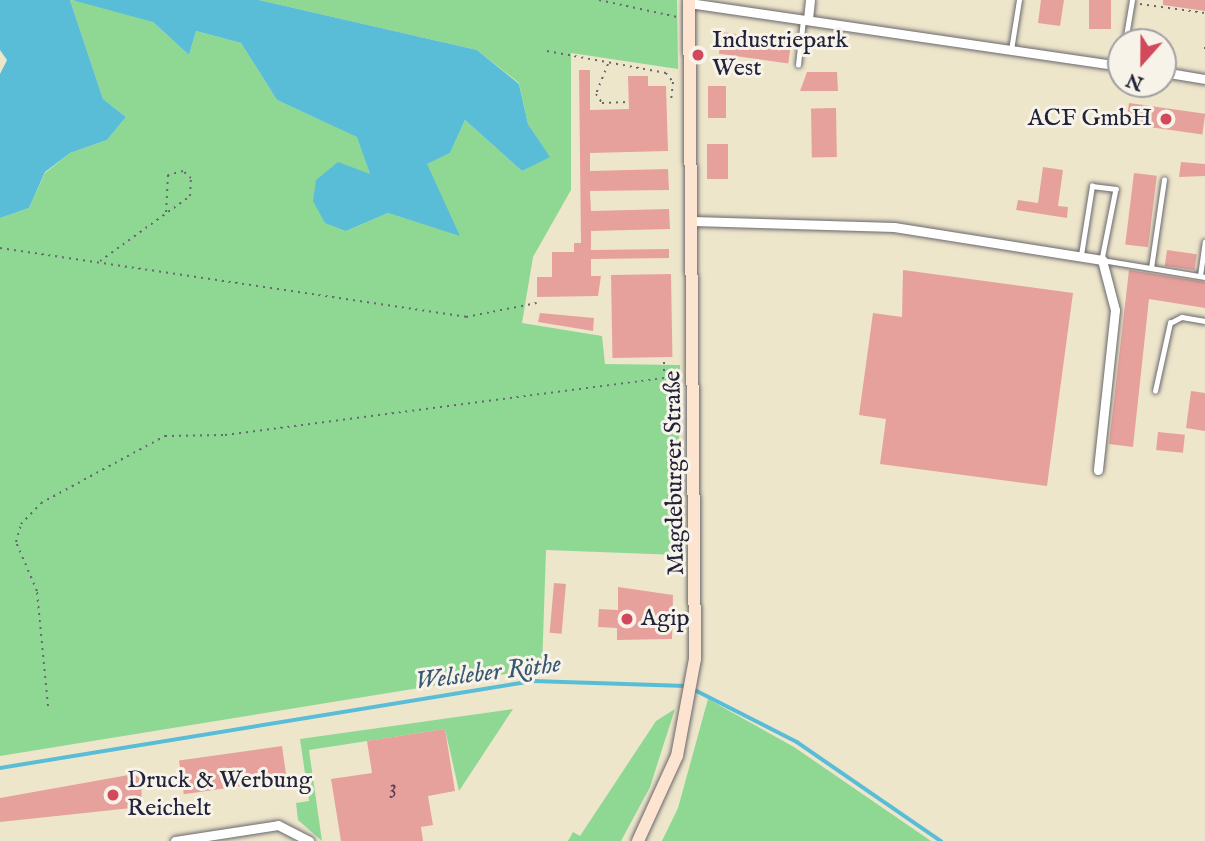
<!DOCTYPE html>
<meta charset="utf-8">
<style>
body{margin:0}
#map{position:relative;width:1205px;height:841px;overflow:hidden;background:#eee6cb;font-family:"IM FELL English",serif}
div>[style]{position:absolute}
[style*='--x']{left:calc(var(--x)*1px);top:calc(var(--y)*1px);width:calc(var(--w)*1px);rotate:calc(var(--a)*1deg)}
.green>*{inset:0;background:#8ed894}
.water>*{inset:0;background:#5abdd8}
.stream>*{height:3.5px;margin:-1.75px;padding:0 1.75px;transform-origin:1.75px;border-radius:1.75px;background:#5abdd8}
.building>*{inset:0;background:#e7a19d;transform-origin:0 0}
.path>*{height:2px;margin-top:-1px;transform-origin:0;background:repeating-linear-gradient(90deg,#69676d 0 2px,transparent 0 7px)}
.roads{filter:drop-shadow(0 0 2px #69676d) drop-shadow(0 0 2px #69676d)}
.service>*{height:4.5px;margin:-2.25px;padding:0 2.25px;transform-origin:2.25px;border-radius:2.25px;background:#fff}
.minor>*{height:9px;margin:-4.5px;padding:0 4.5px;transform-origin:4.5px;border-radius:4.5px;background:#fff}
.secondary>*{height:12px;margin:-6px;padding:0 6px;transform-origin:6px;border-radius:6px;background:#fde4d1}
.dots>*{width:19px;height:19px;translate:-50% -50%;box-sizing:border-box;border:4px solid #f7f3e8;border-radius:50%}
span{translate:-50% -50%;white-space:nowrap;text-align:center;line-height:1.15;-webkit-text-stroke:6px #f7f3e8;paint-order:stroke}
.number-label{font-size:21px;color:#534254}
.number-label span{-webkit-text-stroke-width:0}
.poi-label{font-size:24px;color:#22223b}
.left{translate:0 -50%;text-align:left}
.right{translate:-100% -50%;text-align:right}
.street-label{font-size:24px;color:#22223b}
.water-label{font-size:26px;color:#365872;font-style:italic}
.north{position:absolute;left:1107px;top:28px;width:70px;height:70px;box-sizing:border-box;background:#f7f3e8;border:2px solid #a29fa3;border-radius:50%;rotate:201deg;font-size:19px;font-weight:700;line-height:28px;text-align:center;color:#22223b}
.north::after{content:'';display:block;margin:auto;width:24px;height:32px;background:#d1495b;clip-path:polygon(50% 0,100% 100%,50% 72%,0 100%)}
</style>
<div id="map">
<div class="green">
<div style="clip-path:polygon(70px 0,110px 5px,153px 22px,189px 55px,196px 31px,241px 43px,277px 100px,358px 137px,370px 174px,346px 231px,388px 213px,459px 235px,426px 164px,450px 153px,465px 120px,522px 171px,549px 156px,528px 124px,519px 83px,477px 50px,259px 0,677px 0,678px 69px,571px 53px,571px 190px,533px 257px,522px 323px,602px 336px,605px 364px,680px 365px,678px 555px,546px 550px,542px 668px,0 756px,0 218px,29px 208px,45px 173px,70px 153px,107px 140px,126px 117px,103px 99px)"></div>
<div style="clip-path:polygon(708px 699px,794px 747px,931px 841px,662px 841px,678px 808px)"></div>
<div style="clip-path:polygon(513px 709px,459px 791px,445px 729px,309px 750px,322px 841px,298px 820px,296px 803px,309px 801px,300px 739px)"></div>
<div style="clip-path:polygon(675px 709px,650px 787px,621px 841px,568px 841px,573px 832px,580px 836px,656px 721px)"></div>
</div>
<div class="water">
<div style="clip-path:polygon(0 0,70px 0,103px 99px,126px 117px,107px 140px,70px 153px,45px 172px,29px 208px,0 218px,0 74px,7px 60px,0 50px)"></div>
<div style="clip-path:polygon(72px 0,259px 0,477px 50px,519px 84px,528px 124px,550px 157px,522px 171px,465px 120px,450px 153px,427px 164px,460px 236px,388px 213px,346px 231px,325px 223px,313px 201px,316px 180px,338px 162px,370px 174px,357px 137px,277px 100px,241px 43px,196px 31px,189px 55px,153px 22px)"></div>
</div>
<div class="stream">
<div style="--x:693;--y:689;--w:117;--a:27"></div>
<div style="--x:797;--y:742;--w:175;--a:34.5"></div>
<div style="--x:0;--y:768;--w:540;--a:-9.27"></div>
<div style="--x:533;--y:681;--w:153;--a:1.9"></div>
</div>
<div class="building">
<div style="clip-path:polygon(1041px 0,1064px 0,1060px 26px,1038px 23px)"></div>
<div style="left:1089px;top:0;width:22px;height:29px"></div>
<div style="clip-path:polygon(1163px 0,1205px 0,1205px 11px,1163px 5px)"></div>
<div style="left:722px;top:32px;width:70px;height:22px;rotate:8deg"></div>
<div style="clip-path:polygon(579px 70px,590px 70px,590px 110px,629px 109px,628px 76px,648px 76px,648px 86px,666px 86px,668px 151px,590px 153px,590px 171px,668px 169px,669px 190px,590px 191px,591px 211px,669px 209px,670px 229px,591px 231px,591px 250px,669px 249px,669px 258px,591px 259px,591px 276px,601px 276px,598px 296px,537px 297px,537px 277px,552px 277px,552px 252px,574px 252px,574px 243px,581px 243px)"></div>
<div style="clip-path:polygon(807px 72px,837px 72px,838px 91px,800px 91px)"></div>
<div style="left:708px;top:86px;width:18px;height:32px"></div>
<div style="left:1129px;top:103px;width:77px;height:21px;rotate:8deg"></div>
<div style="left:836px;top:108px;width:49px;height:25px;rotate:89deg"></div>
<div style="left:707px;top:144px;width:21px;height:35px"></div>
<div style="clip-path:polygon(1181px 162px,1205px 164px,1205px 176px,1179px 177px)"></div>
<div style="clip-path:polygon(1043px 167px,1063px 170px,1058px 206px,1068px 207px,1067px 218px,1016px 210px,1018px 200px,1038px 203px)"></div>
<div style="left:1134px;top:173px;width:23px;height:72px;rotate:7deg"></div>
<div style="left:1167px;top:250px;width:30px;height:16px;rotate:8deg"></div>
<div style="clip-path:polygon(903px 270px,1073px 293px,1047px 486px,880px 464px,886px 419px,859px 415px,873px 313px,902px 317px)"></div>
<div style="clip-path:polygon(1129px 270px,1205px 282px,1205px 308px,1149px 299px,1133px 447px,1109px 444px)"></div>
<div style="left:671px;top:274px;width:83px;height:60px;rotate:89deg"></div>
<div style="clip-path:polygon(540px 313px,594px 318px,593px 331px,538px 322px)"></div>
<div style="clip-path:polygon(1191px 391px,1205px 393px,1205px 431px,1186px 428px)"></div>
<div style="left:1158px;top:432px;width:27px;height:18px;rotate:6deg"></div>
<div style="left:554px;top:583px;width:12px;height:50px;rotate:5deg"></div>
<div style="clip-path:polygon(618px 587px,673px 595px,672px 639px,617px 640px,617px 628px,598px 627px,599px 609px,618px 610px)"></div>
<div style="clip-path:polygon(445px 729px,455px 791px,428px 796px,433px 825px,421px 827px,423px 841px,341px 841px,331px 779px,372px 773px,367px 741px)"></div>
<div style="left:282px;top:746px;width:34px;height:104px;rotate:82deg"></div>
<div style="clip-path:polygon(134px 774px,142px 780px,141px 807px,0 822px,0 798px)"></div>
</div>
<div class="path">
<div style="--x:599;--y:0;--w:80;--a:12.3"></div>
<div style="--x:1140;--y:4;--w:66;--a:7.9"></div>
<div style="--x:1205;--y:49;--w:3;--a:-90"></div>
<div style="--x:547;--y:51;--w:121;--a:10.5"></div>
<div style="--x:666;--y:73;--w:11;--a:52"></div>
<div style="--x:673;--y:82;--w:20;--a:96"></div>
<div style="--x:608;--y:64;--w:32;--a:112"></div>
<div style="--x:596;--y:94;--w:11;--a:56"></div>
<div style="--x:602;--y:103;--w:26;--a:-2"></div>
<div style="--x:0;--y:248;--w:471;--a:8.4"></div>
<div style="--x:466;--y:317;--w:72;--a:-11.2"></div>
<div style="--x:100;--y:261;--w:111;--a:-35.8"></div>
<div style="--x:190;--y:196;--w:18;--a:-87"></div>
<div style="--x:191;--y:178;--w:11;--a:-139"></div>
<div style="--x:183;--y:171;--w:16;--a:165"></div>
<div style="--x:168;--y:175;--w:37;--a:93"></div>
<div style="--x:664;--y:362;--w:12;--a:90"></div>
<div style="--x:48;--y:706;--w:116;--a:-95.5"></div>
<div style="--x:37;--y:591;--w:53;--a:-113.2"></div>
<div style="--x:16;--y:542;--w:19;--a:-74"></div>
<div style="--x:21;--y:524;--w:29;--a:-46"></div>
<div style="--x:41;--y:503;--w:141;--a:-28.4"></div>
<div style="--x:165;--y:436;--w:60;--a:-1"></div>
<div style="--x:225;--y:435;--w:459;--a:-7.4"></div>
</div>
<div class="roads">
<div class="service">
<div style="--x:1125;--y:42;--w:43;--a:-80.5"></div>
<div style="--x:1011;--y:50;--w:51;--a:-80.9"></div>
<div style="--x:798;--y:65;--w:45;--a:-83.7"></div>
<div style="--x:1081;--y:255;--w:70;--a:-80.9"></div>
<div style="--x:1092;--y:186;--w:24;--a:7"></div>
<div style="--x:1116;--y:189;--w:72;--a:101.2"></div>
<div style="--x:1102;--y:260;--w:104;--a:9.4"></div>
<div style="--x:1151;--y:268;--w:89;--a:-81.6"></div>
<div style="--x:1200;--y:276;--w:34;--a:-82"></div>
<div style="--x:1155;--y:391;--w:70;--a:-77.6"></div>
<div style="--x:1170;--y:323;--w:13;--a:-27"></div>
<div style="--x:1182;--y:317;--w:23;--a:10"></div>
</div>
<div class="minor">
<div style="--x:689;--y:3;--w:437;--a:8.3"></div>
<div style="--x:808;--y:19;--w:19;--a:-84"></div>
<div style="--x:1163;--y:72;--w:43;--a:9.5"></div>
<div style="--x:693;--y:221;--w:201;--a:1.7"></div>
<div style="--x:894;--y:227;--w:211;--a:9"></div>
<div style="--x:1102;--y:260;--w:52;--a:75.4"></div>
<div style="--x:1115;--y:310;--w:161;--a:96.1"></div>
<div style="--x:175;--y:841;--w:104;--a:-8.8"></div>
<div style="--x:278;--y:825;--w:35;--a:27"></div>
</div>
<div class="secondary">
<div style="--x:638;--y:841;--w:94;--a:-65.4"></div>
<div style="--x:677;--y:756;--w:99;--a:-79.5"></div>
<div style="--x:695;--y:659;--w:659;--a:-90.52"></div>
</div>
</div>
<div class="dots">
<div style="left:698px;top:55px;background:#d1495b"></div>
<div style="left:1166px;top:119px;background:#d1495b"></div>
<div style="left:627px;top:619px;background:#d1495b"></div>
<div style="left:113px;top:795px;background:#d1495b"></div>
</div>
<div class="number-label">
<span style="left:393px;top:788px">3</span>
</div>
<div class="poi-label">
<span class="left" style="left:712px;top:55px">Industriepark<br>West</span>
<span class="right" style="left:1152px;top:119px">ACF GmbH</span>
<span class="left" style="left:641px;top:619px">Agip</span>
<span class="left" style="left:127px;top:795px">Druck &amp; Werbung<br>Reichelt</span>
</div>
<div class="street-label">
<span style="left:675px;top:473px;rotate:-91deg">Magdeburger Straße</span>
</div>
<div class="water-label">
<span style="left:488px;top:673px;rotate:-7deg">Welsleber Röthe</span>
</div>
<div class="north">N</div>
</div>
